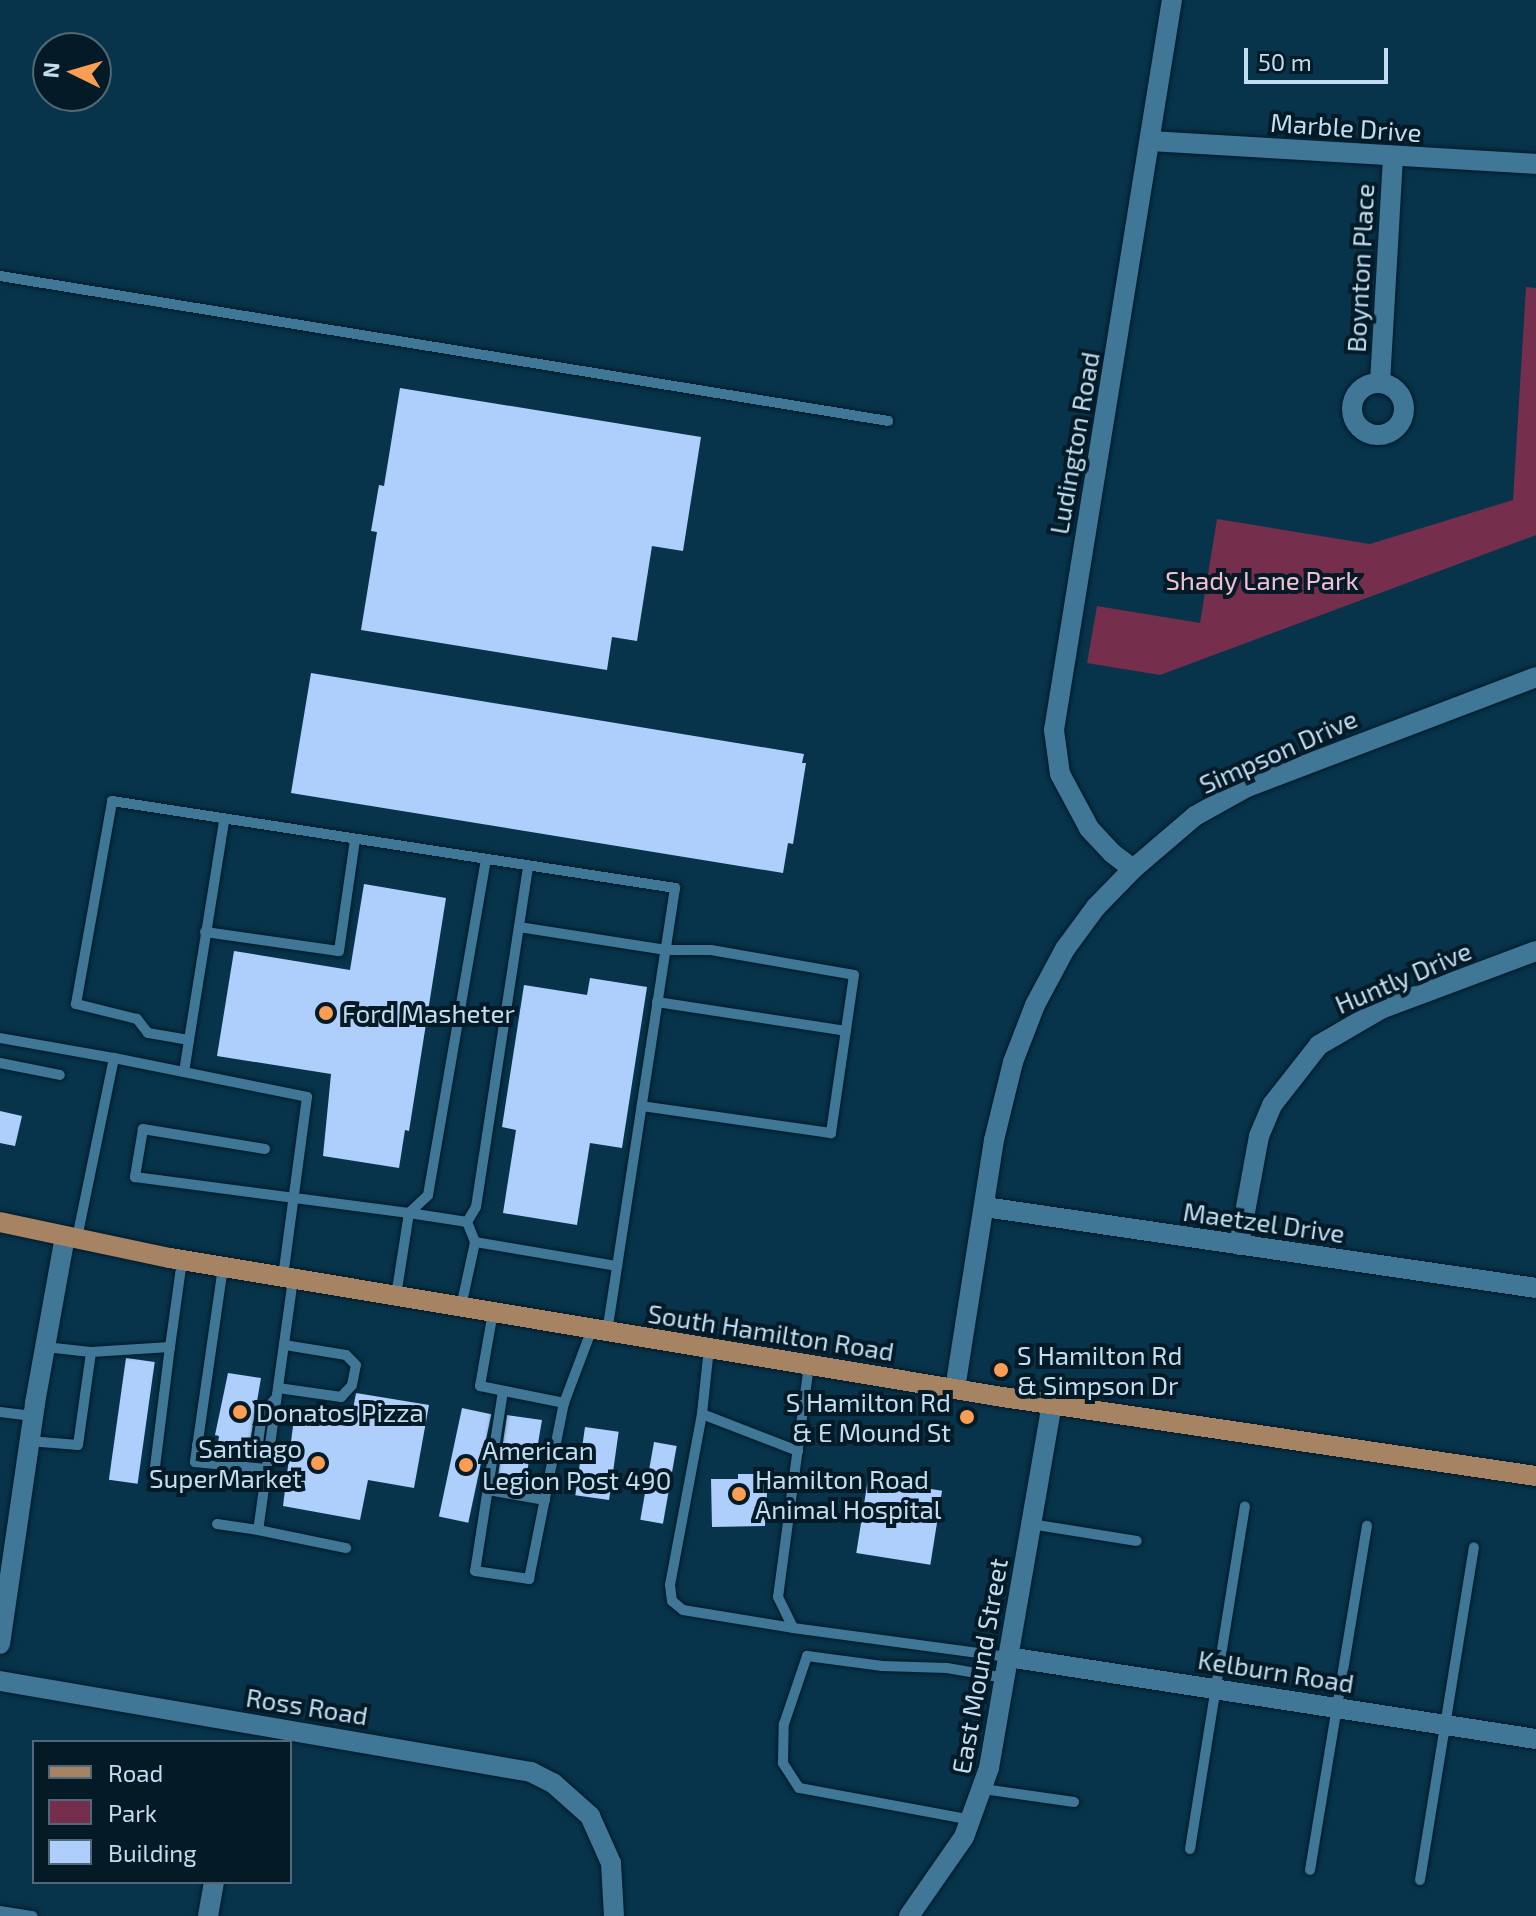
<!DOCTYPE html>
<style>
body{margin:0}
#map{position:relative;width:1536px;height:1916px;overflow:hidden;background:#07344a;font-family:"Exo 2",sans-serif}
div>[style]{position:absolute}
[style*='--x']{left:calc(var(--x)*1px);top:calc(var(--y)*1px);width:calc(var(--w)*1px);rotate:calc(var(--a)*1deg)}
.green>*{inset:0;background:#752f4d}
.building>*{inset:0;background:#aecffb;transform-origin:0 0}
.roads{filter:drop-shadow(0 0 2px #001a2a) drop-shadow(0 0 2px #001a2a)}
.lane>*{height:10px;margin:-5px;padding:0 5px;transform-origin:5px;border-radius:5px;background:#407696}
.street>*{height:20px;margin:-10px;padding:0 10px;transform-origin:10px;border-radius:10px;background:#407696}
.street>.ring{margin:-10px;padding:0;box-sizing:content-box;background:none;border:20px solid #407696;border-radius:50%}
.primary>*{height:20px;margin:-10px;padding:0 10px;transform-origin:10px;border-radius:10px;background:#a68363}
.dots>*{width:22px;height:22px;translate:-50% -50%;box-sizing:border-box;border:4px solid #041a27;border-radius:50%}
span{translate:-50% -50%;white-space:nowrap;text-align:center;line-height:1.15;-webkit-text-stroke:8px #041a27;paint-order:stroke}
.street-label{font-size:26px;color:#c1ddef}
.park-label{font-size:26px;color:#f0c0d0}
.poi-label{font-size:26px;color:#c1ddef}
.left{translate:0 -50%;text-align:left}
.right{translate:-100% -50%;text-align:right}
.legend{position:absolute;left:32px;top:1740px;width:260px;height:144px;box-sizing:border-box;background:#041a27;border:2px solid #506877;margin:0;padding:10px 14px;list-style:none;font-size:24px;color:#c1ddef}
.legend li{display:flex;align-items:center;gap:16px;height:40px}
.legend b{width:40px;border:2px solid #506877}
.north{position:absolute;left:32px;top:32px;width:80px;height:80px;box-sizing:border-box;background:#041a27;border:2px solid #506877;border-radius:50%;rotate:275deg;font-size:22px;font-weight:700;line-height:32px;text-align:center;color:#c1ddef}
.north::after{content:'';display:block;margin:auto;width:28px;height:36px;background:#fc9d54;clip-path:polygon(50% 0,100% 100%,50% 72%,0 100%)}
.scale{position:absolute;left:1244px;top:48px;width:144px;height:36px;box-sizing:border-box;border:4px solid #c1ddef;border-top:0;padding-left:10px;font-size:24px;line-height:28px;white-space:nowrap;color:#c1ddef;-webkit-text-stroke:6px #041a27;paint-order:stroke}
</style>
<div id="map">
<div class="green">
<div style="clip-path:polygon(1526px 287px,1536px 288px,1536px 535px,1160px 675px,1087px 663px,1097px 606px,1200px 623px,1217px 519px,1370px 544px,1513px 500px)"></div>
</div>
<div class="building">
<div style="clip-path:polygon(400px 388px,701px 437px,683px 551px,652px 546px,637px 641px,612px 637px,607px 670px,361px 630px,377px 532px,371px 531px,379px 485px,384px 486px)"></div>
<div style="clip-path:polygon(311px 673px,804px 754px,802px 763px,806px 763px,793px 844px,788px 843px,783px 873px,291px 793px)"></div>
<div style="clip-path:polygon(364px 884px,446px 898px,409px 1131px,405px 1130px,399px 1168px,323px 1156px,331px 1074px,217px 1056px,234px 951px,350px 970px)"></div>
<div style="clip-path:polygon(590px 978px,647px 987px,622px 1148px,590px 1143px,577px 1225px,503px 1213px,516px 1130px,502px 1127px,524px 985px,587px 995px)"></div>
<div style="clip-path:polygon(0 1111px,22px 1116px,15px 1146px,0 1143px)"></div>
<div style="left:126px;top:1358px;width:29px;height:123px;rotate:8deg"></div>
<div style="clip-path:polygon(228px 1373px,261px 1378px,250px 1442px,243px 1441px,242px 1446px,218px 1443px,219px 1436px,215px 1435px)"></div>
<div style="clip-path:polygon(356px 1393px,429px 1405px,414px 1488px,368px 1480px,360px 1520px,283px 1506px,295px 1410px,351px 1420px)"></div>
<div style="left:462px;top:1408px;width:30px;height:111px;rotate:12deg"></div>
<div style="clip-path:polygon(507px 1415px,542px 1420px,535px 1461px,529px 1460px,526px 1480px,498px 1476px)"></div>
<div style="left:585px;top:1427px;width:34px;height:69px;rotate:8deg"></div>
<div style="left:654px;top:1442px;width:23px;height:79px;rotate:10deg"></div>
<div style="clip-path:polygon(738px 1474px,761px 1474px,761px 1478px,768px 1478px,765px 1526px,712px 1527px,711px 1479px,738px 1479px)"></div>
<div style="left:868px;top:1479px;width:75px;height:75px;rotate:9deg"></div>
</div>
<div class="roads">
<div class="lane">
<div style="--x:0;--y:276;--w:900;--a:9.27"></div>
<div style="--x:519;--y:927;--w:149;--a:8.9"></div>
<div style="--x:666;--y:950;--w:45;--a:0"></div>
<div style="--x:711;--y:950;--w:145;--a:9.9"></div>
<div style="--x:854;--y:975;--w:160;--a:98.3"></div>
<div style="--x:831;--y:1133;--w:191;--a:-171.9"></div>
<div style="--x:205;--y:932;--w:135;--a:8.1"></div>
<div style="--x:339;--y:951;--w:112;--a:-81.8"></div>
<div style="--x:657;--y:1002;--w:191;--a:8.7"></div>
<div style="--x:0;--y:1038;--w:116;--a:10"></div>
<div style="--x:114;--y:1058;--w:185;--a:101.6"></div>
<div style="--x:189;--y:1040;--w:222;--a:-80.9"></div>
<div style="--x:114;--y:1058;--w:197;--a:11.4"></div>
<div style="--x:307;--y:1097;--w:182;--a:97.6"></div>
<div style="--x:0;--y:1063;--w:61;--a:11.3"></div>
<div style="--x:184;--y:1072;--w:32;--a:-81"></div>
<div style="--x:189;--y:1040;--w:42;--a:-170.3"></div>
<div style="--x:148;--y:1033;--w:18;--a:-128"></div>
<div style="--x:137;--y:1019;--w:63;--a:-166.2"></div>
<div style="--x:76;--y:1004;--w:206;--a:-79.9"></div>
<div style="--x:112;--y:801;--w:570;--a:8.78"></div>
<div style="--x:675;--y:888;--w:448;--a:98.7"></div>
<div style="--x:265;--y:1149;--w:124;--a:-170.7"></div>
<div style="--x:143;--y:1129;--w:49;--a:99.5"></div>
<div style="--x:135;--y:1177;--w:276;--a:7.5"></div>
<div style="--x:409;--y:1213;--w:84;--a:98.9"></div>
<div style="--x:409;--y:1213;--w:26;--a:-43"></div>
<div style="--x:428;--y:1195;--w:340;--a:-80.2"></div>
<div style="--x:409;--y:1213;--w:59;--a:8.8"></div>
<div style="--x:467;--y:1222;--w:22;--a:68"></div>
<div style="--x:467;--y:1222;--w:17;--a:-59"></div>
<div style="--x:476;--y:1207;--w:345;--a:-81.3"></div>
<div style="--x:223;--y:1267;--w:197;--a:98.2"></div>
<div style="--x:195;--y:1462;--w:71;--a:5.6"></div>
<div style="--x:293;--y:1279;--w:253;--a:97.9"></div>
<div style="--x:258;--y:1530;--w:90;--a:11.6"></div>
<div style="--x:461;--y:1307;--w:66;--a:-77.8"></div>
<div style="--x:475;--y:1242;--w:144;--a:9.6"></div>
<div style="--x:493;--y:1312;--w:75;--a:100"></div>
<div style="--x:480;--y:1386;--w:86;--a:11.4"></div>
<div style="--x:564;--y:1403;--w:79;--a:-69.3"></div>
<div style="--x:45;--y:1347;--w:46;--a:6.2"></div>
<div style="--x:709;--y:1348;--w:66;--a:96.1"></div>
<div style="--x:702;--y:1414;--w:103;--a:21.1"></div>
<div style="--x:809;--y:1365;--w:234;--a:97.6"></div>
<div style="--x:778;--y:1597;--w:34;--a:64"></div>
<div style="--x:793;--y:1628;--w:217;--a:7.7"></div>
<div style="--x:278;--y:1388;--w:64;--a:8.1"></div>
<div style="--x:341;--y:1397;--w:16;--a:-47"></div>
<div style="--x:352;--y:1385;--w:20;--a:-79"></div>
<div style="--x:356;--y:1365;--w:14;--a:-135"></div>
<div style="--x:346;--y:1355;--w:63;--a:-170.8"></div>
<div style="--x:503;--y:1391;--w:182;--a:98.8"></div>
<div style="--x:475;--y:1571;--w:55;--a:8.4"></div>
<div style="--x:529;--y:1579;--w:179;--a:-78.8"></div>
<div style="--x:0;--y:1412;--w:33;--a:7"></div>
<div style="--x:702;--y:1414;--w:174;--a:100.6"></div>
<div style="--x:670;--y:1585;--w:16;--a:83"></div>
<div style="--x:672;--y:1601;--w:14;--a:39"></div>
<div style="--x:683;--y:1610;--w:111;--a:9.3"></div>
<div style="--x:29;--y:1441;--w:49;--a:4.7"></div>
<div style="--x:78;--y:1445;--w:94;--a:-82"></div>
<div style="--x:91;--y:1352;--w:79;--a:-3.6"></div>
<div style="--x:170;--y:1347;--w:88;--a:-82.1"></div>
<div style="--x:197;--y:1445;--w:24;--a:17"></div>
<div style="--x:220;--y:1452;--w:31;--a:6"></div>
<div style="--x:251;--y:1455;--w:8;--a:-40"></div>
<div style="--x:257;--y:1450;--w:35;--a:-82"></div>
<div style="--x:262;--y:1415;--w:19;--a:-51"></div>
<div style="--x:154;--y:1475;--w:129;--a:-82.9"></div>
<div style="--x:488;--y:1490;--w:58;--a:10"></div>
<div style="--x:217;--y:1524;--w:41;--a:8.3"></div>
<div style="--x:1031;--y:1524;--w:107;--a:9.1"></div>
<div style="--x:983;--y:1789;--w:92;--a:8.1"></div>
<div style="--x:972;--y:1820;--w:176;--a:-169.5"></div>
<div style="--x:799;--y:1788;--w:30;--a:-123"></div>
<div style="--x:783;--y:1763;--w:39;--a:-89"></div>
<div style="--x:784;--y:1724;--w:72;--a:-71.3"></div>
<div style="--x:807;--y:1656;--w:76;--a:7.6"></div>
<div style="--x:882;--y:1666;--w:65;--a:1.8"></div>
<div style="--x:947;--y:1668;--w:59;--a:9.8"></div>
<div style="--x:1190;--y:1849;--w:347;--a:-80.9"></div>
<div style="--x:1310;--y:1870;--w:349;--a:-80.6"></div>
<div style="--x:1420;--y:1880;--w:337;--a:-80.8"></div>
<div style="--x:0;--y:1911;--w:33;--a:9"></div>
</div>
<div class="street">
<div style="--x:1152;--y:141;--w:385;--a:3.4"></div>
<div style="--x:1380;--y:383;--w:226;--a:-86.7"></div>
<div class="ring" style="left:1352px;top:383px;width:32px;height:32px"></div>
<div style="--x:1133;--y:869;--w:26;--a:-143"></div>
<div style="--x:1112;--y:853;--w:34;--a:-133"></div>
<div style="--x:1089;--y:828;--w:61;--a:-118.2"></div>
<div style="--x:1060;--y:774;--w:44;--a:-97.8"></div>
<div style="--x:1054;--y:730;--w:739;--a:-80.82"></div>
<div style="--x:985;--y:1207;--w:557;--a:8.36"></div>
<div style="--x:1239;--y:1245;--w:111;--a:-79.6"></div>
<div style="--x:1259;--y:1136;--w:34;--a:-67"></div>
<div style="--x:1272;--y:1105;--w:76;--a:-51.9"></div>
<div style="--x:1319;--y:1045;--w:72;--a:-30.1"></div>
<div style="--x:1381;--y:1009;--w:165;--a:-20.5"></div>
<div style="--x:955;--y:1389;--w:252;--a:-81.1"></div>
<div style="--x:994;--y:1140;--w:80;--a:-76.3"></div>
<div style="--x:1013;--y:1062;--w:61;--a:-68.9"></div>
<div style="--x:1035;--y:1005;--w:64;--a:-61.8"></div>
<div style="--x:1065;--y:949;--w:52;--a:-53.6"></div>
<div style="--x:1096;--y:907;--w:53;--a:-45.8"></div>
<div style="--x:1133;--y:869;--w:82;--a:-40.5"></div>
<div style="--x:1195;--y:816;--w:60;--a:-29.1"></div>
<div style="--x:1247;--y:787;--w:309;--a:-20.8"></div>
<div style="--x:0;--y:1644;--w:244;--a:-81.7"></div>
<div style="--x:35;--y:1403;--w:169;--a:-79.8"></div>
<div style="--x:1008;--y:1657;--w:534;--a:8.83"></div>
<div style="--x:0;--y:1681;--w:539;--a:9.72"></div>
<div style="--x:531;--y:1772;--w:25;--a:27"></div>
<div style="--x:553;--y:1783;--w:50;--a:41.7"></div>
<div style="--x:590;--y:1816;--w:51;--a:65.9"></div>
<div style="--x:611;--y:1863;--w:53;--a:86.8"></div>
<div style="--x:208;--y:1916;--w:35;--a:-80"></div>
<div style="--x:909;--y:1916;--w:96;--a:-55.2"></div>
<div style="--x:964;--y:1837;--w:73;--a:-70.1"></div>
<div style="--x:989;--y:1768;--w:368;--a:-80.2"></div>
</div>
<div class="primary">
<div style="--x:0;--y:1222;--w:174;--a:12"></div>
<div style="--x:170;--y:1258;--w:837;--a:9.48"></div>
<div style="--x:996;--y:1396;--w:546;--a:8.43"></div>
</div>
</div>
<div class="dots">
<div style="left:326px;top:1013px;background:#fc9d54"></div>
<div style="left:1001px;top:1370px;background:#fc9d54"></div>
<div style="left:240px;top:1412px;background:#fc9d54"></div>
<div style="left:967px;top:1417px;background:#fc9d54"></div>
<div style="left:318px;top:1463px;background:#fc9d54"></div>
<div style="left:466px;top:1465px;background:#fc9d54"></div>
<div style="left:739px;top:1494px;background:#fc9d54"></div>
</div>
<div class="street-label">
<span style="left:1346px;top:127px;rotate:4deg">Marble Drive</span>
<span style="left:1360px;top:268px;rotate:-87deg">Boynton Place</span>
<span style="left:1074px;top:443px;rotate:-80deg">Ludington Road</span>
<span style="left:1278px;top:751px;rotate:-24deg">Simpson Drive</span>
<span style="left:1403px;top:977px;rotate:-23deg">Huntly Drive</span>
<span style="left:1264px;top:1222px;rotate:8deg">Maetzel Drive</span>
<span style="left:771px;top:1332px;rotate:9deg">South Hamilton Road</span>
<span style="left:979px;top:1666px;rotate:-80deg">East Mound Street</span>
<span style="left:1276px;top:1671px;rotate:9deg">Kelburn Road</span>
<span style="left:307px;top:1706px;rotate:9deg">Ross Road</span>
</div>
<div class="park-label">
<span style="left:1262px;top:580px">Shady Lane Park</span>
</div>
<div class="poi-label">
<span class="left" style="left:342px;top:1013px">Ford Masheter</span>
<span class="left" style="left:1017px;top:1370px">S Hamilton Rd<br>&amp; Simpson Dr</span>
<span class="right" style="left:951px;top:1417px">S Hamilton Rd<br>&amp; E Mound St</span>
<span class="left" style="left:256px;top:1412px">Donatos Pizza</span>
<span class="right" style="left:302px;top:1463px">Santiago<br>SuperMarket</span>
<span class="left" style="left:482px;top:1465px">American<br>Legion Post 490</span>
<span class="left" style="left:755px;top:1494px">Hamilton Road<br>Animal Hospital</span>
</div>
<ul class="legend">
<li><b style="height:10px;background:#a68363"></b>Road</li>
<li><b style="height:22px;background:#752f4d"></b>Park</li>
<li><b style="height:22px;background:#aecffb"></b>Building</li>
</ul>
<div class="north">N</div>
<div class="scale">50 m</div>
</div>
